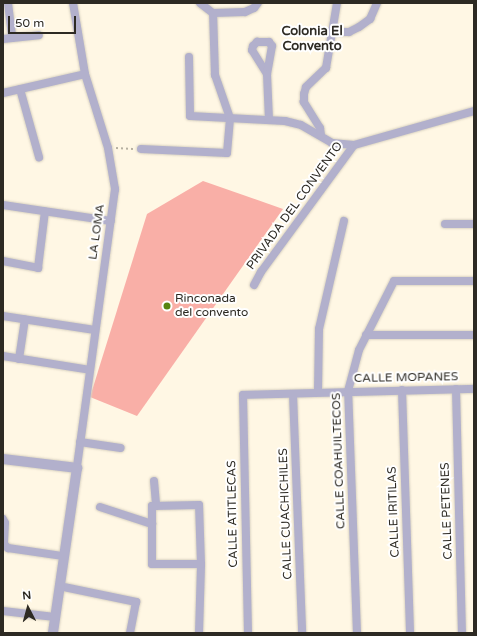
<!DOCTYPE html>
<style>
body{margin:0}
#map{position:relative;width:477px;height:636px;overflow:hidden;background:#fff7e4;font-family:"Varela Round",sans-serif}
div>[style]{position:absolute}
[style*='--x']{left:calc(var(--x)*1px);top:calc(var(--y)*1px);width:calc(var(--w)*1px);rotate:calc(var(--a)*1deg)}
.building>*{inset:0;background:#f9afa7}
.path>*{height:1.5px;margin-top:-0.75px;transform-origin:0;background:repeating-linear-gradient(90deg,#b6b0a1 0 2px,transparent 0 5px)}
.roads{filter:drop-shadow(0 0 1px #d9d2c1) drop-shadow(0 0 1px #d9d2c1)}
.minor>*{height:8px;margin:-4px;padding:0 4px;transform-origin:4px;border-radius:4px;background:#b2b0cc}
.tertiary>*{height:10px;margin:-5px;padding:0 5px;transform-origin:5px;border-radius:5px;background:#b2b0cc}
.dots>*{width:11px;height:11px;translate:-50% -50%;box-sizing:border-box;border:2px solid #fff;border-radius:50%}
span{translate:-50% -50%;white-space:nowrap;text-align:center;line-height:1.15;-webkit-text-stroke:4px #fff;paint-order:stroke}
.street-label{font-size:12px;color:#2d2a23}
.poi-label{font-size:12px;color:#2d2a23}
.left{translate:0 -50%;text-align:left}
.neighbourhood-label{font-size:13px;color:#2d2a23;font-weight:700}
.frame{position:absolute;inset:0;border:4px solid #2d2a23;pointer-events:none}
.north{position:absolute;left:8px;top:588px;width:40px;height:40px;-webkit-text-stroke:3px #fff;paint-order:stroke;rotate:354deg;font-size:11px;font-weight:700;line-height:16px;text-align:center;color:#2d2a23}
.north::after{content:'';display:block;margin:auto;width:14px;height:18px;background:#2d2a23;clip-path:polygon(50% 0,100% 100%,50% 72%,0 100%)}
.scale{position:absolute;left:8px;top:16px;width:68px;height:18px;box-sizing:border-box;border:2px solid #2d2a23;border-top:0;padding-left:5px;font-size:12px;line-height:14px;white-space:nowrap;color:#2d2a23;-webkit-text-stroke:3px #fff;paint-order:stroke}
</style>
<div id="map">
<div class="building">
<div style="clip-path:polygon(203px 181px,283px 209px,137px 416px,90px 397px,147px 214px)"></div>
</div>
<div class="path">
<div style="--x:116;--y:148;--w:17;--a:3"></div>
</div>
<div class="roads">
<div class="minor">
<div style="--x:8;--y:3;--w:35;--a:83"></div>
<div style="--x:73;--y:3;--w:72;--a:80.4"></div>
<div style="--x:85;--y:74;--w:77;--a:72.7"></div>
<div style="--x:108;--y:148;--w:42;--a:80.3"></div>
<div style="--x:115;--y:189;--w:282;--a:97.8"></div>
<div style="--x:200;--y:3;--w:16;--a:38"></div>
<div style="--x:213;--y:13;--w:32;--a:-2"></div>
<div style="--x:245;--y:12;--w:10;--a:-24"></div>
<div style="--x:254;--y:8;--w:6;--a:-51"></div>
<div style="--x:332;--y:32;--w:17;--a:0"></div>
<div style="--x:349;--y:32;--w:11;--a:-27"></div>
<div style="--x:359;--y:27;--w:14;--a:-36"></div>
<div style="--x:370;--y:19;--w:17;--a:-66"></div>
<div style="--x:3;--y:39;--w:36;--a:-6"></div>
<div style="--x:189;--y:57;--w:59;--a:89"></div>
<div style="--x:190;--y:116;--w:95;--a:3"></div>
<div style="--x:285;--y:121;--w:16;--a:14"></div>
<div style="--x:301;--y:125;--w:36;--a:30"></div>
<div style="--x:332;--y:143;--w:22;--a:5"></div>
<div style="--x:267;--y:74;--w:28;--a:-122"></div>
<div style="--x:252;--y:50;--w:4;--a:-76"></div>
<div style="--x:253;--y:46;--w:6;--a:-45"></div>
<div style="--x:257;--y:42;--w:12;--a:0"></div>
<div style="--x:269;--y:42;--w:5;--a:53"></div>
<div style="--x:272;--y:46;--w:28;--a:100"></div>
<div style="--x:267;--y:74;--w:45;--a:87.5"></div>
<div style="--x:20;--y:89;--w:71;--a:74.4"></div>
<div style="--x:3;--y:93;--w:84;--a:-13"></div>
<div style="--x:321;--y:135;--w:7;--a:-98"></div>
<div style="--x:320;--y:128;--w:31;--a:-122"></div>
<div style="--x:304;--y:102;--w:8;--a:-90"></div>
<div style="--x:304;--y:94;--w:7;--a:-74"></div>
<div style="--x:306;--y:87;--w:28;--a:-44"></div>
<div style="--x:326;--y:68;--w:66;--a:-80.4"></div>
<div style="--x:141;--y:149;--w:86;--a:2.7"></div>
<div style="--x:227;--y:153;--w:35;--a:-85"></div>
<div style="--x:230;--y:118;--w:46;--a:-109.2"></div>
<div style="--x:215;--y:75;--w:62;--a:-91.8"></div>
<div style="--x:3;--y:205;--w:109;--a:8.4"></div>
<div style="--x:445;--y:224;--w:29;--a:0"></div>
<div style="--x:3;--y:261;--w:36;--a:11"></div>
<div style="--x:38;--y:268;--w:57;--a:-83"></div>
<div style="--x:254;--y:285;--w:15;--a:-62"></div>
<div style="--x:261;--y:272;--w:157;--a:-53.8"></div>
<div style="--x:354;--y:145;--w:125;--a:-15.8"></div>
<div style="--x:3;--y:316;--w:93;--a:8.7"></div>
<div style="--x:366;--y:335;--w:108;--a:0"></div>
<div style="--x:3;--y:356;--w:88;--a:9.1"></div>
<div style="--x:19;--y:359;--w:40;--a:-81.5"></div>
<div style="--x:456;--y:389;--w:244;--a:88.6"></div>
<div style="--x:402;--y:390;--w:243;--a:88.1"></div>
<div style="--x:318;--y:392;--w:63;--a:-89.1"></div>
<div style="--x:319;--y:329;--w:111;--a:-77"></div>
<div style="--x:293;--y:394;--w:239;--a:87.8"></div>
<div style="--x:80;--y:442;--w:41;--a:8.3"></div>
<div style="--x:154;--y:481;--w:25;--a:85"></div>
<div style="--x:100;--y:507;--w:55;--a:18.1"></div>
<div style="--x:3;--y:519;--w:4;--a:63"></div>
<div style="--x:5;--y:523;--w:21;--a:93"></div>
<div style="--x:4;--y:544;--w:6;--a:45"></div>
<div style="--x:8;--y:548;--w:56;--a:8.3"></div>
<div style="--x:59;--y:586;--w:79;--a:11.7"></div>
<div style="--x:136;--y:602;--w:32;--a:101"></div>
<div style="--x:3;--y:611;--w:52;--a:6.6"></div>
<div style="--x:199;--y:633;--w:69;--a:-88.3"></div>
<div style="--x:201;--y:564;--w:59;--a:-91.9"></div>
<div style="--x:199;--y:505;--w:47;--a:178.8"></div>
<div style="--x:152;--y:506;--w:58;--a:90"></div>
<div style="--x:152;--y:564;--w:49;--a:0"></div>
<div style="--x:248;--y:633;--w:238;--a:-91.2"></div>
<div style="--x:243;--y:395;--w:231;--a:-1.5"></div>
<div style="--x:357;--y:633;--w:242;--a:-92.1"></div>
<div style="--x:348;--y:391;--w:42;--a:-75"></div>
<div style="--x:359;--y:350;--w:77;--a:-63.1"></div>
<div style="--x:394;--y:281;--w:80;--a:0"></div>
</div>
<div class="tertiary">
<div style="--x:3;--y:459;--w:75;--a:6.9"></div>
<div style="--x:77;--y:468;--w:167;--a:98.3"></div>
</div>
</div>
<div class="dots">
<div style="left:167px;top:306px;background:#578411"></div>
</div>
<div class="street-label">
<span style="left:295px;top:206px;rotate:-54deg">PRIVADA DEL CONVENTO</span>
<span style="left:97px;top:232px;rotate:-82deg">LA LOMA</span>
<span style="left:406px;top:378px;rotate:-1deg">CALLE MOPANES</span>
<span style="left:339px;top:461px;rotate:-92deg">CALLE COAHUILTECOS</span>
<span style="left:447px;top:511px;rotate:-92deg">CALLE PETENES</span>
<span style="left:394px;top:512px;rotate:-92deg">CALLE IRITILAS</span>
<span style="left:233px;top:514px;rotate:-91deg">CALLE ATITLECAS</span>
<span style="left:286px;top:514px;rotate:-92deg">CALLE CUACHICHILES</span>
</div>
<div class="poi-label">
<span class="left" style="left:175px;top:306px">Rinconada<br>del convento</span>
</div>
<div class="neighbourhood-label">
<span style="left:312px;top:39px">Colonia El<br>Convento</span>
</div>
<div class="frame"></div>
<div class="north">N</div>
<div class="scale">50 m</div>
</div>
